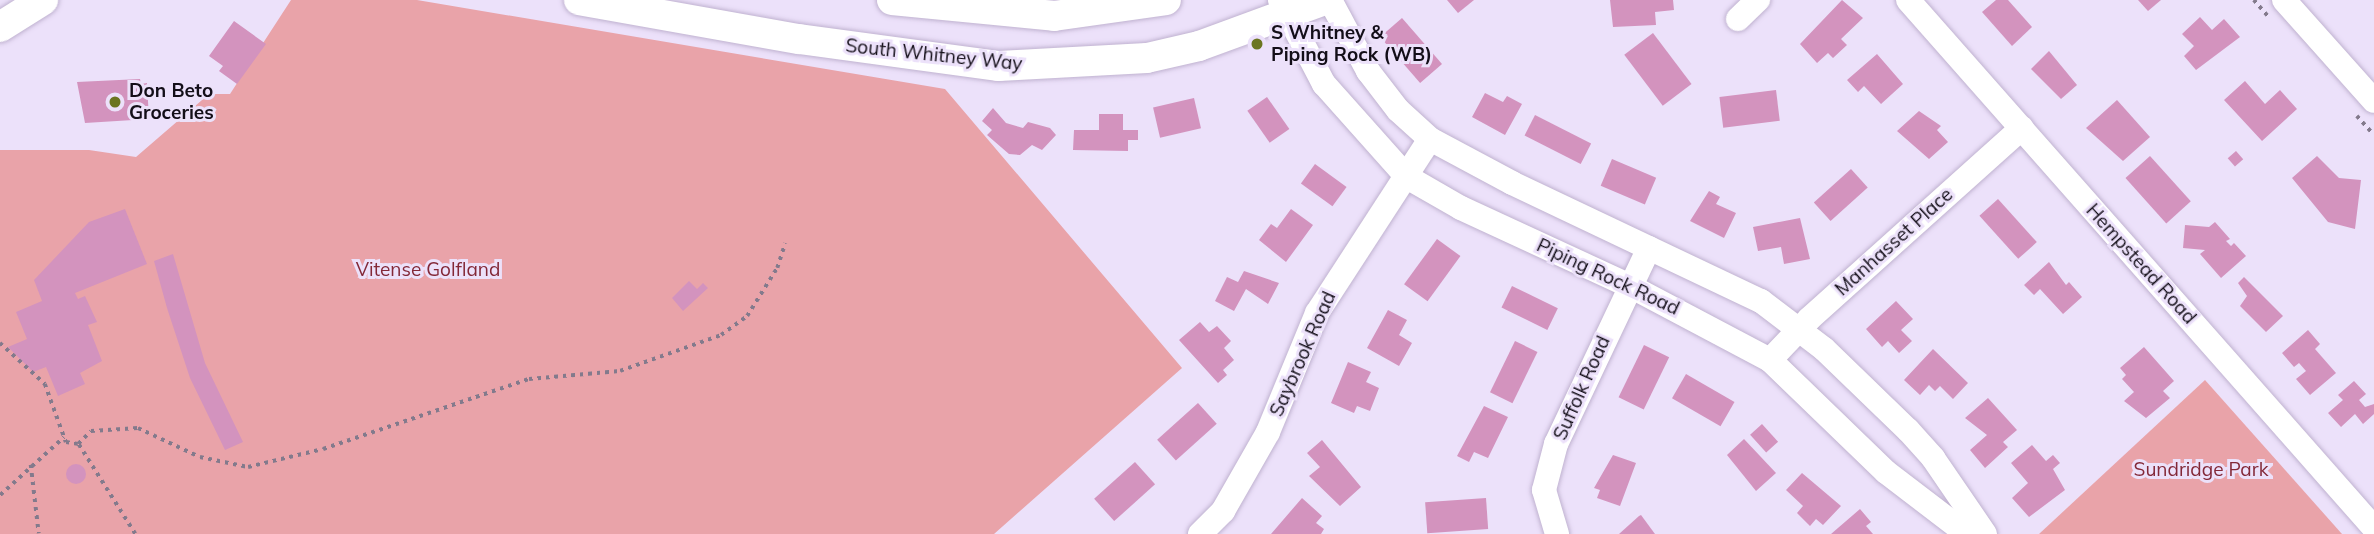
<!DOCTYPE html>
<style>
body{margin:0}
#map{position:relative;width:2374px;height:534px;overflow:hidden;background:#ece1fa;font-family:Mulish,sans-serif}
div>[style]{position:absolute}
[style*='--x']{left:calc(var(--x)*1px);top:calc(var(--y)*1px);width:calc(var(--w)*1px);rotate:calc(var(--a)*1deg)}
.green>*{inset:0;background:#e9a3a9}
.building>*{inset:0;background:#d393be;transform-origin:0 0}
.round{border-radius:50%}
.path>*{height:3.5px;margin-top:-1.75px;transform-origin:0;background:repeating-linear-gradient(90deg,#837a8c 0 3.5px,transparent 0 8.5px)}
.roads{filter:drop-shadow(0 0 2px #c0b2d0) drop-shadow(0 0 2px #c0b2d0)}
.minor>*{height:24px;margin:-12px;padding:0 12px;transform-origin:12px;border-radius:12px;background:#fff}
.major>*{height:30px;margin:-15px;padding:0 15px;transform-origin:15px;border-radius:15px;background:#fff}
.dots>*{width:19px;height:19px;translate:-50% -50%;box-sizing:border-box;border:4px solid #ece1fa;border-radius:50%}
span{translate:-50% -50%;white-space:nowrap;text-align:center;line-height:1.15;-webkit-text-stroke:6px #ece1fa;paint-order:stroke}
.poi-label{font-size:19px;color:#130e18;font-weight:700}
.left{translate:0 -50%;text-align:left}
.street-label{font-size:19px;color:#130e18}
.park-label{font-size:19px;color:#832838}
</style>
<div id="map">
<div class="green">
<div style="clip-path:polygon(291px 0,417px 0,945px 89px,1182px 368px,994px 534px,0 534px,0 150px,89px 150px,136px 157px,209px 94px,230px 94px)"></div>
<div style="clip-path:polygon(2205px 380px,2342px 534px,2039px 534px)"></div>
</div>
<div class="building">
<div style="clip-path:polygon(1447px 0,1474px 0,1458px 13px)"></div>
<div style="clip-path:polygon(1610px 0,1673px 0,1674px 10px,1655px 12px,1656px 25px,1613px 27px)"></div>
<div style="clip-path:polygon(1842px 0,1863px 18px,1841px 39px,1847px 45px,1833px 58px,1828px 53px,1817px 63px,1800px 44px)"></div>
<div style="clip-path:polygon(1996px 0,2008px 0,2032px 27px,2012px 46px,1982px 12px)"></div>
<div style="clip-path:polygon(2138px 0,2161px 0,2148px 11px)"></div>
<div style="clip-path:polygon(2200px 17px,2212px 30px,2224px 19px,2240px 37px,2196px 70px,2184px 56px,2194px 46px,2182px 34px)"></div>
<div style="left:1402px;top:18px;width:61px;height:29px;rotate:49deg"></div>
<div style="clip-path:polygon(234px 21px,266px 44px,237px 84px,219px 71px,223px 66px,209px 56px)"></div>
<div style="left:1653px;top:33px;width:64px;height:36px;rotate:53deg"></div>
<div style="clip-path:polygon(2049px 51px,2077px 85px,2061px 99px,2031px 69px)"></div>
<div style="clip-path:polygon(1877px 54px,1903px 84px,1881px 104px,1864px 86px,1858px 92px,1847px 80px)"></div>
<div style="clip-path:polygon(140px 79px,141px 84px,147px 83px,149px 119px,85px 123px,77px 82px)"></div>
<div style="clip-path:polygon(2245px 81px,2265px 104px,2280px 90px,2297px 109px,2262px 141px,2224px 100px)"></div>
<div style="left:1776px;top:90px;width:31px;height:57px;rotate:83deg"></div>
<div style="clip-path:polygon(1485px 93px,1503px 102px,1507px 96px,1522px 104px,1505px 135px,1472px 117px)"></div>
<div style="left:1267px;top:97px;width:39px;height:24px;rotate:55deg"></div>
<div style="left:1194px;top:98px;width:31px;height:42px;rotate:77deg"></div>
<div style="clip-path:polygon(2117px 100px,2150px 137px,2123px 161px,2086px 128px)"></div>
<div style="clip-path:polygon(993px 108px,1006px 123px,1023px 128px,1028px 122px,1050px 128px,1056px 135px,1042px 150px,1032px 145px,1020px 155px,1009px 154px,987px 135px,992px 130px,982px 121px)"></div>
<div style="clip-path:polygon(1919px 111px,1941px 126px,1937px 130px,1948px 142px,1929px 159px,1897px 131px)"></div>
<div style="clip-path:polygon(1099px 114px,1123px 114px,1123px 130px,1138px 130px,1138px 140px,1128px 140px,1128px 151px,1073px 150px,1074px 130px,1099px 130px)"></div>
<div style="left:1535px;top:115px;width:63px;height:23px;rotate:27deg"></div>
<div style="left:2236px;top:151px;width:11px;height:11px;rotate:49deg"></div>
<div style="left:2150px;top:156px;width:61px;height:33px;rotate:48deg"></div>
<div style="clip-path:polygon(2317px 156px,2339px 178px,2361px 180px,2355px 229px,2328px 222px,2292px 178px)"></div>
<div style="left:1612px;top:159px;width:48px;height:29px;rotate:23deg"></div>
<div style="left:1315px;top:164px;width:39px;height:24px;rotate:36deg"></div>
<div style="left:1851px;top:169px;width:25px;height:50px;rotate:48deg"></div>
<div style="clip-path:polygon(1709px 191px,1720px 197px,1716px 204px,1736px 213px,1724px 238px,1690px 221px)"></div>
<div style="left:1998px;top:199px;width:58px;height:25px;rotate:48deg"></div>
<div style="clip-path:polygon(125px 209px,147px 264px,75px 293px,78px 299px,85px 296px,97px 322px,88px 325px,102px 361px,80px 373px,85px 384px,58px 396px,46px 367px,33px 372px,8px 347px,27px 339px,16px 312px,42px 301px,34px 280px,89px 222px)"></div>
<div style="clip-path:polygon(1291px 209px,1313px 225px,1286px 262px,1259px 240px,1271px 224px,1277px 228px)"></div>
<div style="clip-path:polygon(1800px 218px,1810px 259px,1784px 264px,1781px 247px,1758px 251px,1753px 227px)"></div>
<div style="clip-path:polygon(2215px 222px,2230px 239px,2226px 241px,2231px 246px,2234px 243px,2246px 256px,2221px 278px,2200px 254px,2205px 250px,2183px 248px,2185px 225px,2209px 227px)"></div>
<div style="left:1437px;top:239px;width:29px;height:56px;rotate:36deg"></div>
<div style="clip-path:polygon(173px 254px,205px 363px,243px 442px,225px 450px,190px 378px,167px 308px,154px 261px)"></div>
<div style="clip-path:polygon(2049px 262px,2066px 285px,2069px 282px,2082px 297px,2063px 314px,2040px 289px,2034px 295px,2024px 285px)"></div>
<div style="clip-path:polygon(1244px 271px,1279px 283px,1268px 304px,1246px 289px,1234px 311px,1215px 301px,1227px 277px,1238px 282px)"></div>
<div style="clip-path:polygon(2244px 277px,2283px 316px,2266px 332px,2240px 306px,2247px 296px,2238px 283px)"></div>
<div style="clip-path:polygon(689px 281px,697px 289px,703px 283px,708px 288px,683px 311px,672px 298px)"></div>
<div style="left:1512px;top:286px;width:51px;height:24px;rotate:26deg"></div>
<div style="clip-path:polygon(1896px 301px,1913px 319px,1901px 330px,1912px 341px,1899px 353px,1888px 341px,1882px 347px,1866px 329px)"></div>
<div style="clip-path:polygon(1388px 310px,1407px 320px,1399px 335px,1412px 343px,1399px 366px,1367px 348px)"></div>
<div style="clip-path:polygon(1200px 322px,1209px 332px,1217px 326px,1231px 341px,1224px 348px,1234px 360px,1223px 370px,1227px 375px,1218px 383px,1179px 340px)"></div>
<div style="clip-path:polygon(2308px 330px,2320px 344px,2315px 349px,2336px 373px,2310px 395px,2296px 379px,2306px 371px,2299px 363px,2294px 367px,2282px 353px)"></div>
<div style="left:1515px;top:341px;width:25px;height:57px;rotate:26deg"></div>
<div style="left:1644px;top:345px;width:28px;height:58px;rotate:26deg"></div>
<div style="clip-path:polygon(2144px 347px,2174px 381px,2163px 391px,2170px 398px,2146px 418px,2124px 401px,2134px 392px,2122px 379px,2126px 375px,2120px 368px)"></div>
<div style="clip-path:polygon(1933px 349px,1968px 383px,1953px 399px,1940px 386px,1935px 391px,1929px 385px,1920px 395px,1904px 380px)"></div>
<div style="clip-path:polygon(1348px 362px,1371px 372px,1366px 382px,1379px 388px,1370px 411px,1357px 406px,1354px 413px,1331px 403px)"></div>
<div style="left:1686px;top:374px;width:56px;height:28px;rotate:30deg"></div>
<div style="clip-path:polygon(2354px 381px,2366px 394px,2359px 400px,2365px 407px,2374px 404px,2374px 414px,2363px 424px,2355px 414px,2341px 427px,2328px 413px,2343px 400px,2338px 395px)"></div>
<div style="clip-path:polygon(1988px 398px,2017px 430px,2003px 442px,2008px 447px,1985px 468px,1970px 450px,1987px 435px,1965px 418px)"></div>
<div style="left:1198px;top:403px;width:28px;height:55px;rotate:48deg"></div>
<div style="clip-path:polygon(1484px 406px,1508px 417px,1488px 458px,1474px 452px,1469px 462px,1457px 456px)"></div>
<div style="left:1762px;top:424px;width:24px;height:16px;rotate:48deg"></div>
<div style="clip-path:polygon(1744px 439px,1776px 473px,1756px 491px,1727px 455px)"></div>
<div style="clip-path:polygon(1322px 440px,1361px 487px,1340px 506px,1309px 476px,1320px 467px,1307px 453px)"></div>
<div style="clip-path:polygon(2032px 445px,2046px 461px,2053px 455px,2060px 463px,2053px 469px,2065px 490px,2029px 517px,2012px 498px,2028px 483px,2011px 463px)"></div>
<div style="clip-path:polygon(1613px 455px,1636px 463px,1620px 506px,1597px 498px,1600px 490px,1594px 488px)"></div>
<div style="left:1135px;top:462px;width:30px;height:55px;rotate:48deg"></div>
<div class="round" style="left:66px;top:464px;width:20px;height:20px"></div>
<div style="clip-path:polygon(1802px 473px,1841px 506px,1823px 525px,1816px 519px,1810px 526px,1797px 513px,1803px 506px,1786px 490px)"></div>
<div style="clip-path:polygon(1302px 498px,1322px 516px,1316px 523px,1324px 529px,1321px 534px,1271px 534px)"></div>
<div style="left:1486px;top:498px;width:31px;height:61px;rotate:86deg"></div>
<div style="clip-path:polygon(1860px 509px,1871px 522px,1866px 526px,1873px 534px,1831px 534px)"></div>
<div style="clip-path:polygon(1641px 515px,1655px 534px,1619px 534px,1639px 516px)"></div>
</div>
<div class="path">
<div style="--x:2254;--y:0;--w:21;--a:49"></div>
<div style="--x:2357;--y:116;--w:25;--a:48"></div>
<div style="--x:0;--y:343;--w:61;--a:42.3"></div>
<div style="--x:45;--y:384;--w:62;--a:70.1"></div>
<div style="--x:66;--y:442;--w:12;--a:9"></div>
<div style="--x:31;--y:465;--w:69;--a:83.4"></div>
<div style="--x:0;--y:495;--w:86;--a:-42.2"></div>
<div style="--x:135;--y:534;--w:107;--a:-122.3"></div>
<div style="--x:78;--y:444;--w:18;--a:-45"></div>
<div style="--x:91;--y:431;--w:47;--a:-3.7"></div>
<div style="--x:138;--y:428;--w:68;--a:25.1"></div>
<div style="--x:200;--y:457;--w:49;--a:11.8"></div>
<div style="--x:248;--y:467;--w:77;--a:-13.5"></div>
<div style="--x:323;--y:449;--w:218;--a:-18.8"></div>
<div style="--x:529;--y:379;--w:91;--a:-5"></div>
<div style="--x:620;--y:371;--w:107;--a:-19.6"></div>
<div style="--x:721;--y:335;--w:32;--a:-36"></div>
<div style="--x:747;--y:316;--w:57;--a:-58"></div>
<div style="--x:777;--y:268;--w:26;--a:-72"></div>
</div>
<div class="roads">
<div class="minor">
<div style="--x:1280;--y:0;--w:95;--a:62.4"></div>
<div style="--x:1324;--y:84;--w:125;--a:48.3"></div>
<div style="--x:1407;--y:177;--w:62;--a:29.9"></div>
<div style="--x:1461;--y:208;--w:186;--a:24.8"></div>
<div style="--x:1630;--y:286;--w:158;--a:27.9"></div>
<div style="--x:1770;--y:360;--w:161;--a:44"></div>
<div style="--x:1886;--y:472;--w:102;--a:37.4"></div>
<div style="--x:1330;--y:0;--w:81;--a:61.8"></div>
<div style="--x:1368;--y:71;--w:49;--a:52.4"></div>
<div style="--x:1398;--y:110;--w:43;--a:42.2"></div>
<div style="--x:1430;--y:139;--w:93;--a:28.2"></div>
<div style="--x:1512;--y:183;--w:276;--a:25.4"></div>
<div style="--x:1761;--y:301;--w:79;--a:37.3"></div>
<div style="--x:1824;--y:349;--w:117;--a:44"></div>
<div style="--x:1908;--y:430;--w:38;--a:48"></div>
<div style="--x:1933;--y:458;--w:92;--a:55.6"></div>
<div style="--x:1908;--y:0;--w:704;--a:48.57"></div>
<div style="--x:2284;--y:0;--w:135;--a:48.3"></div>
<div style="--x:1738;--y:19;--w:28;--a:-44"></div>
<div style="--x:1770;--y:360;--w:57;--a:-46.4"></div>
<div style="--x:1809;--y:319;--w:286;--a:-41.9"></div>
<div style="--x:1200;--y:534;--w:33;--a:-45"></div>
<div style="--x:1223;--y:511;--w:91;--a:-60.3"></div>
<div style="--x:1268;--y:432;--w:129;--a:-67.6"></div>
<div style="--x:1317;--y:313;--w:207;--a:-57"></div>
<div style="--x:1557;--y:534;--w:46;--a:-106.5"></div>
<div style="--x:1544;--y:490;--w:48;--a:-75.4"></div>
<div style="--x:1556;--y:444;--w:217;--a:-64.6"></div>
</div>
<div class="major">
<div style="--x:579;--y:0;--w:223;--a:10.1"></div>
<div style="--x:799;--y:39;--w:202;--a:7.7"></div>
<div style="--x:999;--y:66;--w:148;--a:-3.1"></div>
<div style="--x:1147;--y:58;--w:53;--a:-13"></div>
<div style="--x:1199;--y:46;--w:134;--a:-20.1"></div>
<div style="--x:892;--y:0;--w:163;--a:5.6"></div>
<div style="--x:1054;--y:16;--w:113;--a:-8.1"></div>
<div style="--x:0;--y:27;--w:51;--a:-32.1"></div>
</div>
</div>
<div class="dots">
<div style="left:1257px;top:44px;background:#6b7520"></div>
<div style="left:115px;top:102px;background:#6b7520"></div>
</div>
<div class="poi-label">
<span class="left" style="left:1271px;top:44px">S Whitney &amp;<br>Piping Rock (WB)</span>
<span class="left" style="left:129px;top:102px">Don Beto<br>Groceries</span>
</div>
<div class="street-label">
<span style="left:934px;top:55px;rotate:6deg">South Whitney Way</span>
<span style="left:1894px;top:242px;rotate:-42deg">Manhasset Place</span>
<span style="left:2141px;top:264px;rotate:48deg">Hempstead Road</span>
<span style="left:1608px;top:277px;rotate:25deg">Piping Rock Road</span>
<span style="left:1303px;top:354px;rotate:-66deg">Saybrook Road</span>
<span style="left:1582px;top:388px;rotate:-66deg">Suffolk Road</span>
</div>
<div class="park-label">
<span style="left:428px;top:270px">Vitense Golfland</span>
<span style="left:2201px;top:470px">Sundridge Park</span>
</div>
</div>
